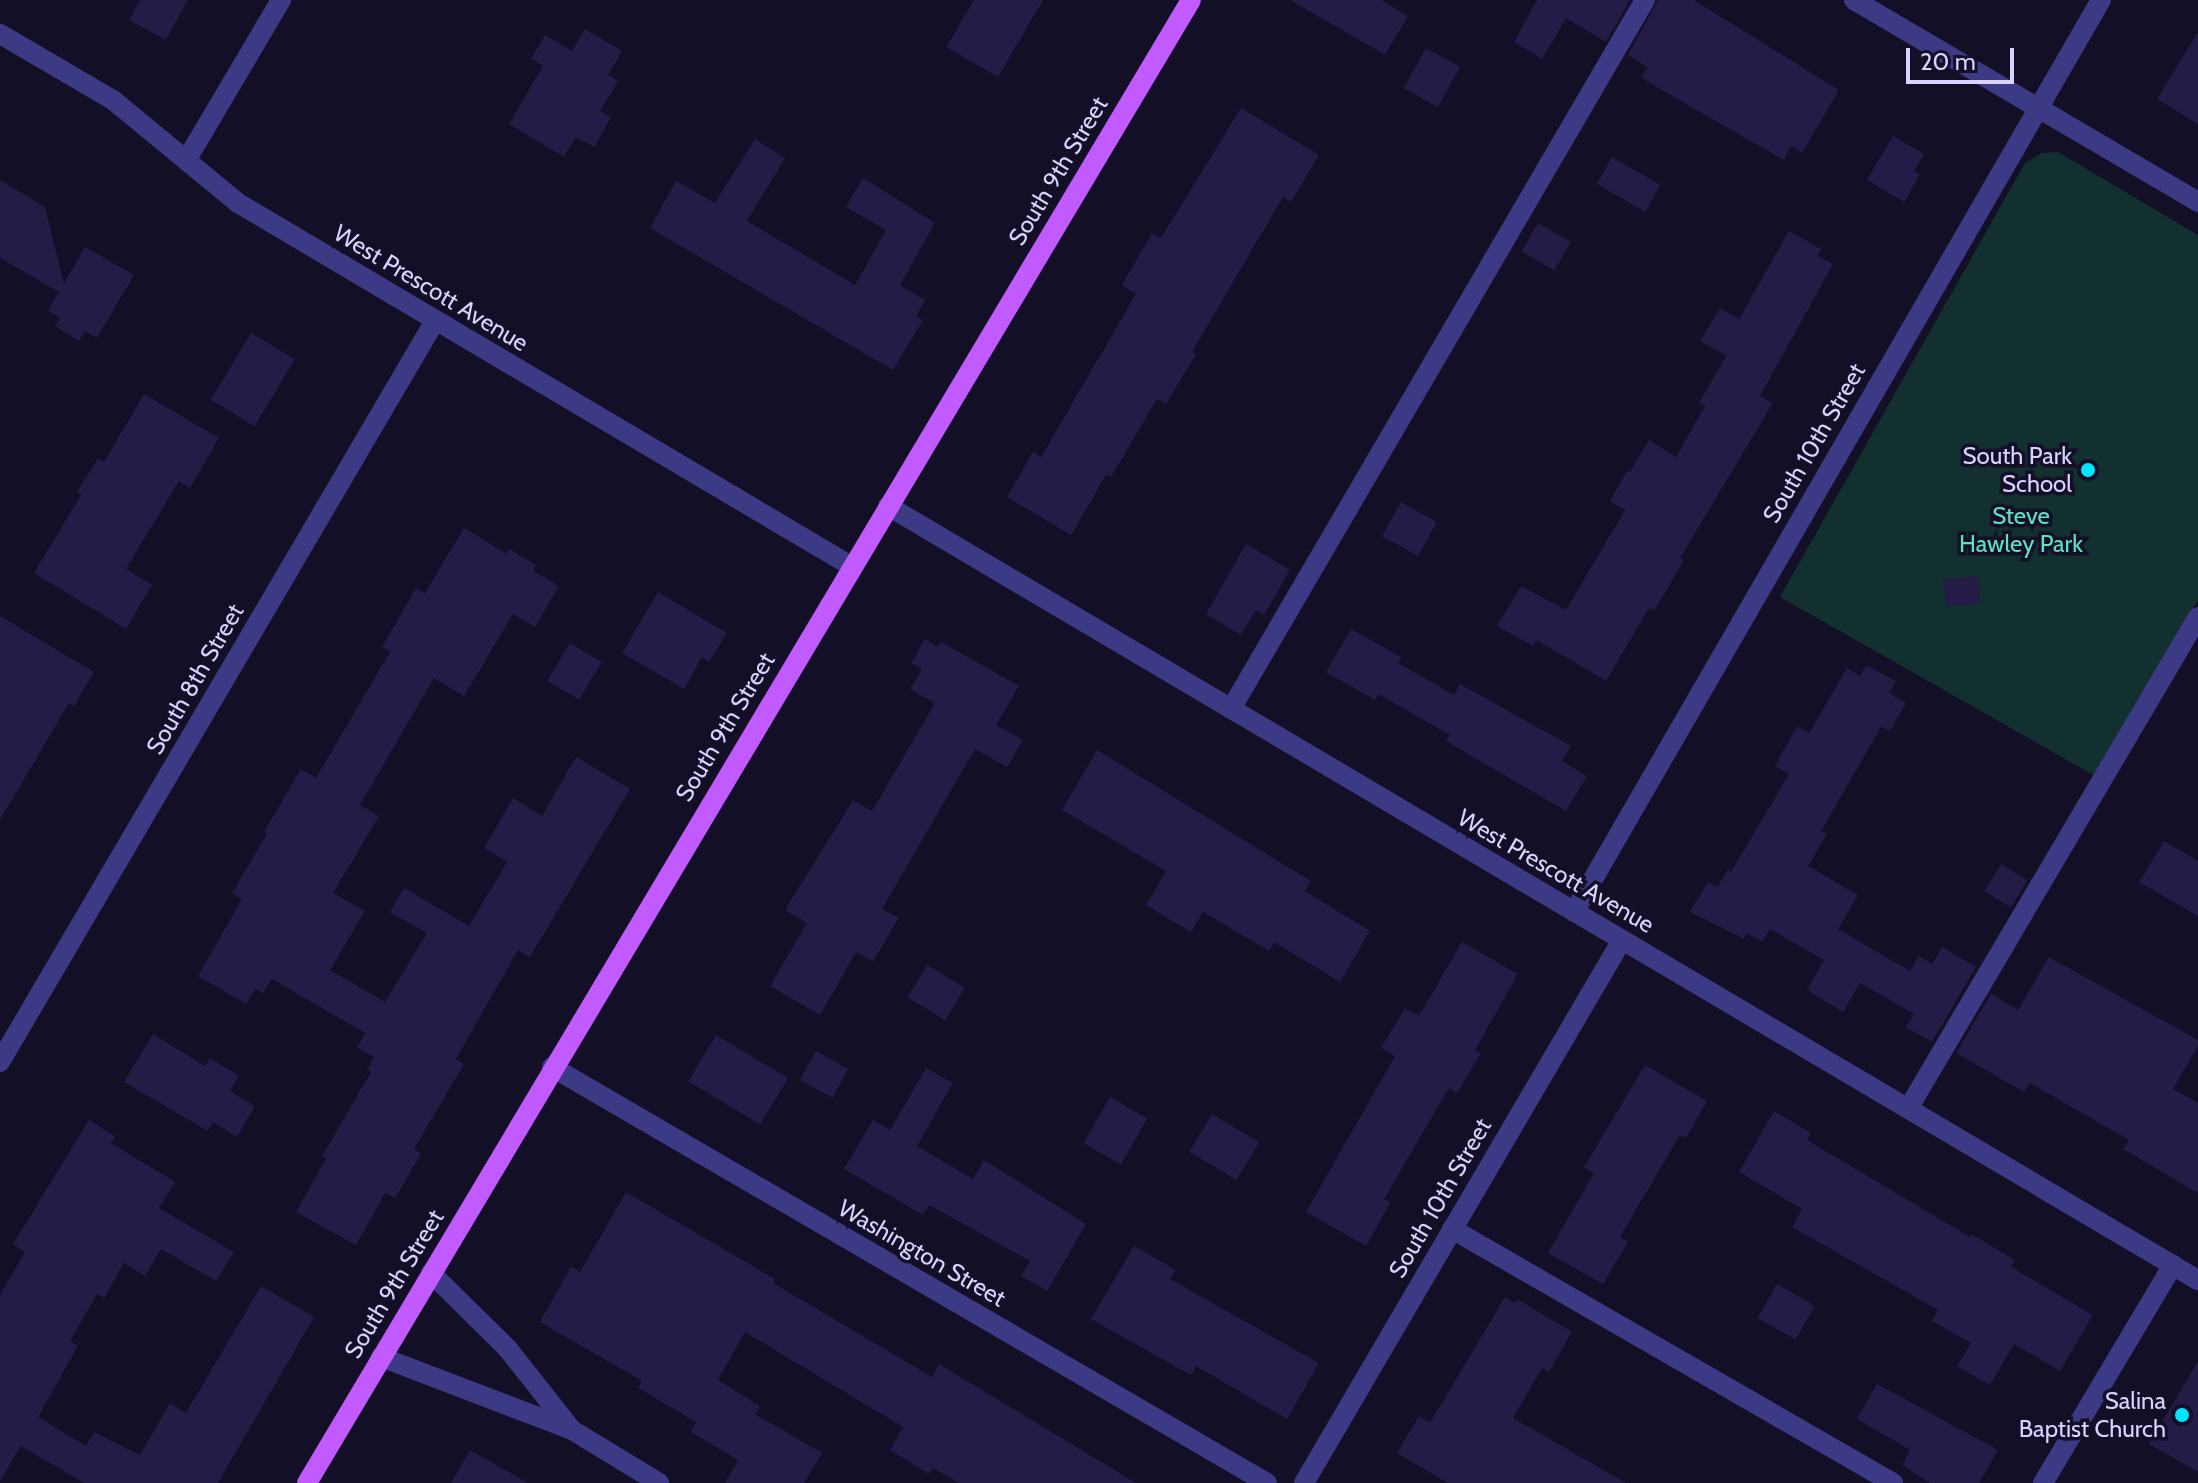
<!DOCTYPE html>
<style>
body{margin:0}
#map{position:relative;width:2198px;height:1483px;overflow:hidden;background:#130f26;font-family:Cabin,sans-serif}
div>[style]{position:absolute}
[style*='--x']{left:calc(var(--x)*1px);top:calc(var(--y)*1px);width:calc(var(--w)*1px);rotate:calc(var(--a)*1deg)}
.green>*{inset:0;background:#12302f}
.building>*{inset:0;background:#241b47;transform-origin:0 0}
.service>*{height:20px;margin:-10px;padding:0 10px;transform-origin:10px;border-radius:10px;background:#3d3a85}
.minor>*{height:20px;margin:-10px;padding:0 10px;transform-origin:10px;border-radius:10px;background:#3d3a85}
.tertiary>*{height:20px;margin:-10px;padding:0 10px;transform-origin:10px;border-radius:10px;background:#3d3a85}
.primary>*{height:20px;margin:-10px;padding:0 10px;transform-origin:10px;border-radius:10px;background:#c25bff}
.dots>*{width:22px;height:22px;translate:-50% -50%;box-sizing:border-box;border:4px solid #130f26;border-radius:50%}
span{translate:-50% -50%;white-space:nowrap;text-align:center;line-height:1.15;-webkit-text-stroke:7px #130f26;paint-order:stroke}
.street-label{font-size:24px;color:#d9d4ff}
.poi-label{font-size:24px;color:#d9d4ff}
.right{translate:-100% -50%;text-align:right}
.park-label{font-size:24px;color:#5fe0c0}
.scale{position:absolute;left:1906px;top:48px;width:108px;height:36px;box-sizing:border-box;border:4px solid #d9d4ff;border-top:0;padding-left:10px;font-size:24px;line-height:28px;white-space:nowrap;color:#d9d4ff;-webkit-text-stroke:6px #130f26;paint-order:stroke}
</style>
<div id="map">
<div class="green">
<div style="clip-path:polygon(2058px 152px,2198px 235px,2198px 601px,2095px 776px,1780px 597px,2025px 163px,2042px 153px)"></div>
</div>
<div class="building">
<div style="clip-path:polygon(140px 0,188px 0,166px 40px,129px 20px)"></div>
<div style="clip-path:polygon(974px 0,1043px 0,998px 77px,946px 47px)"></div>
<div style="clip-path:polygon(1290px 0,1381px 0,1408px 16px,1385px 55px)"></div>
<div style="clip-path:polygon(1537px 0,1630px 0,1606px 42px,1566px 18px,1542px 59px,1514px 42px)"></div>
<div style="clip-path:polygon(1658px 0,1694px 0,1839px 90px,1802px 153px,1791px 146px,1784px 160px,1641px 78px,1647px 67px,1628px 55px)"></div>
<div style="clip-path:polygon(585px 29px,622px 51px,608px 75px,618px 81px,600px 111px,611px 118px,594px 147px,576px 137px,564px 157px,509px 124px,543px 66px,531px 59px,545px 35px,572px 51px)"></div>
<div style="clip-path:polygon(2198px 32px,2198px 124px,2157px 99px)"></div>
<div style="left:1426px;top:48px;width:39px;height:46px;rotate:29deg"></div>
<div style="clip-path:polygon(1241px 108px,1319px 155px,1291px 202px,1283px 197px,1192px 352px,1196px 354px,1166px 404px,1157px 399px,1111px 477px,1106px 475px,1071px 535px,1007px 497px,1033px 452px,1041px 457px,1136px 294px,1122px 285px,1152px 233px,1161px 238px)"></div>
<div style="clip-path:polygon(1893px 136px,1924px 154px,1914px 171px,1920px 174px,1904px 202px,1867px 180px)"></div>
<div style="clip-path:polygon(755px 139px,785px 158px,747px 221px,855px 285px,886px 230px,846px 207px,863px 178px,935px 223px,900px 285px,925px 300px,916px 316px,923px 320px,893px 370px,650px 228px,676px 181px,715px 203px)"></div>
<div style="left:1612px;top:157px;width:56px;height:31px;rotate:30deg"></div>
<div style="clip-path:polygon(0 180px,45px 207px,64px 284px,85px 247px,134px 275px,97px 338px,85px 331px,79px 341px,55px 326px,60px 318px,48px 310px,59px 292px,0 258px)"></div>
<div style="left:1538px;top:223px;width:38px;height:33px;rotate:30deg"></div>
<div style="clip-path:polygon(1789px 231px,1821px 249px,1817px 256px,1833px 264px,1760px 396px,1773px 403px,1680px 558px,1684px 560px,1654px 611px,1649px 608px,1606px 681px,1537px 640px,1533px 646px,1497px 626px,1521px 586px,1566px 610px,1625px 510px,1610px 501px,1627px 471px,1630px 472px,1649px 440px,1676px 457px,1705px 406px,1699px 403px,1726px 356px,1700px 341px,1720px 308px,1739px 319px)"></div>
<div style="left:251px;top:333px;width:51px;height:78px;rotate:31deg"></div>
<div style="clip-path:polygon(144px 394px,219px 438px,190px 488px,179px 481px,126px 569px,152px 585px,126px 629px,34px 573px,81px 495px,77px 492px,98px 458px,104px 462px)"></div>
<div style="left:1401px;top:502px;width:41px;height:39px;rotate:29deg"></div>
<div style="clip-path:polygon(464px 528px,507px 554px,509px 549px,536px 565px,533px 571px,559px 586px,535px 627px,513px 614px,464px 696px,434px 678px,360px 805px,379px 816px,333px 893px,365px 911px,330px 970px,385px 1002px,427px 933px,390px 912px,404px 888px,469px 926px,507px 862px,484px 848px,513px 798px,542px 816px,576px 757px,630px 789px,530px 957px,518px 950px,456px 1059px,464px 1064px,414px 1149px,421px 1154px,395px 1198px,385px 1193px,356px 1245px,296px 1212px,326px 1158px,322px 1156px,371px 1072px,367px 1070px,374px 1057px,357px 1047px,365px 1033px,272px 979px,263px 993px,255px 989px,246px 1004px,198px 976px,242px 899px,232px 893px,267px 834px,264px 832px,301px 769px,316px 778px,390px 652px,382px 647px,416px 588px,425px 593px)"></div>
<div style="clip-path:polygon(1246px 544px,1290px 570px,1264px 615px,1256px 610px,1241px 635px,1206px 614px)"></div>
<div style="left:1978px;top:576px;width:27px;height:35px;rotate:84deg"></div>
<div style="clip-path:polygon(658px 592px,727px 633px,709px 662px,702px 657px,684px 689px,622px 653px)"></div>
<div style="clip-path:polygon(0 616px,94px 672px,74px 706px,69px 703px,0 820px)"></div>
<div style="clip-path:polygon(1351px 629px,1401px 657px,1398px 663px,1454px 695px,1460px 684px,1571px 746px,1562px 761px,1587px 776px,1566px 811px,1446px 741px,1450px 735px,1378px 694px,1375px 700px,1326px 672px)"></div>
<div style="clip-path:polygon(925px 639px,938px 647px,941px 642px,1019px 686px,996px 725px,1023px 740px,1007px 767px,975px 749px,882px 909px,899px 918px,873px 961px,856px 952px,820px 1015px,770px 986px,807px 923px,785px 910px,853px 800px,872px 811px,935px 703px,910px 689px,922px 669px,911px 663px)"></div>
<div style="left:570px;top:643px;width:37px;height:44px;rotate:31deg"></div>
<div style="clip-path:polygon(1866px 665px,1896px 681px,1889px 693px,1906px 703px,1890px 731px,1881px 727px,1821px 831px,1827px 834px,1808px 866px,1858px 895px,1838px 929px,1910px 971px,1919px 956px,1932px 964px,1942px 947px,1976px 967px,1932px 1042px,1906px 1027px,1914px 1014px,1860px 983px,1843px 1012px,1807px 990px,1824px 960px,1770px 929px,1762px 942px,1747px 933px,1744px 939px,1690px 912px,1708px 882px,1717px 887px,1728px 870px,1731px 872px,1789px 774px,1775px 766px,1797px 726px,1809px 733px,1847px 668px,1860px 676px)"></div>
<div style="clip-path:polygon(1097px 750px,1311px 881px,1305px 891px,1370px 931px,1340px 982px,1274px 942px,1269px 951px,1203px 912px,1191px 932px,1146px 905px,1166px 871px,1062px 810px)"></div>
<div style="clip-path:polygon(2164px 841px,2198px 861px,2198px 916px,2139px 882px)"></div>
<div style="left:2001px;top:864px;width:31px;height:32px;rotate:31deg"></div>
<div style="clip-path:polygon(1462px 942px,1518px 974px,1475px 1050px,1481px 1053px,1457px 1093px,1449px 1088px,1384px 1199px,1391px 1202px,1366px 1246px,1306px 1212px,1395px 1056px,1381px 1048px,1405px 1008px,1419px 1016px)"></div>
<div style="clip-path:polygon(2049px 957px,2198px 1040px,2198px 1046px,2173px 1089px,2198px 1103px,2198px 1193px,2123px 1149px,2129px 1140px,2030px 1083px,2024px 1092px,1956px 1053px,1991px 994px,2018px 1010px)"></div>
<div style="left:927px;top:965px;width:44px;height:38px;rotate:31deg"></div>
<div style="clip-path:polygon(153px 1034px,205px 1066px,210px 1058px,239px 1076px,230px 1091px,255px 1106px,237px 1137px,213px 1122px,208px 1131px,124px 1082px)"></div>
<div style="left:716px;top:1035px;width:84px;height:54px;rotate:31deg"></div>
<div style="left:816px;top:1051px;width:37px;height:33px;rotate:29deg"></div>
<div style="clip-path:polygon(1645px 1065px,1707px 1101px,1686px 1138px,1680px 1135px,1620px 1237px,1628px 1242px,1603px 1284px,1548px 1253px,1594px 1173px,1584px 1167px)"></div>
<div style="clip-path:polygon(926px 1068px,953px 1083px,917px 1146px,973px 1179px,984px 1160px,1086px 1224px,1047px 1291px,1021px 1276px,1030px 1261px,929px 1205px,923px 1215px,844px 1169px,873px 1120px,890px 1130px)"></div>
<div style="left:1110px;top:1097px;width:43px;height:53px;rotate:30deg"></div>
<div style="clip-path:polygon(1774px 1111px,1811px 1133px,1807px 1140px,1970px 1237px,1971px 1234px,2015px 1260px,2011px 1267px,2093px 1315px,2060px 1371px,2014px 1344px,1990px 1385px,1957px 1366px,1971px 1343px,1932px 1321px,1938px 1310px,1792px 1227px,1802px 1209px,1739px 1172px)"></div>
<div style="left:1212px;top:1114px;width:55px;height:44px;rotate:31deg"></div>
<div style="clip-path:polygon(89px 1120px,115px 1136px,111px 1143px,175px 1182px,159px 1208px,234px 1252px,216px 1281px,161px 1249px,145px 1276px,124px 1263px,104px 1298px,97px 1294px,70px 1341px,78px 1346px,38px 1417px,86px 1446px,94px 1432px,140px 1455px,170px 1403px,186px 1413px,261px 1286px,314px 1317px,218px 1483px,84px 1483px,21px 1446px,0 1481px,0 1295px,25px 1252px,13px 1244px)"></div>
<div style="clip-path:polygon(626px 1192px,775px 1279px,773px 1283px,932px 1377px,939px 1364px,1136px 1483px,959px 1483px,933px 1468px,929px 1474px,890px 1450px,903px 1427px,745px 1332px,718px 1380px,760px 1406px,755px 1414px,822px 1453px,804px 1483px,725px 1483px,738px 1460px,691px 1432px,696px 1422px,638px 1388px,642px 1381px,540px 1322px,571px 1267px,580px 1272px)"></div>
<div style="clip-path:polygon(1134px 1246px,1176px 1270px,1170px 1279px,1319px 1363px,1287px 1419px,1196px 1366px,1191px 1375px,1091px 1319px)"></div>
<div style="left:1777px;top:1284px;width:44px;height:39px;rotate:30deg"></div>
<div style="clip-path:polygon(1505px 1297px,1515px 1303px,1517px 1299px,1572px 1332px,1549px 1372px,1542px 1368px,1513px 1418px,1626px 1483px,1448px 1483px,1397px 1453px,1419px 1416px,1430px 1423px)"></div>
<div style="clip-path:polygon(2198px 1361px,2198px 1472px,2149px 1444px)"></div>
<div style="clip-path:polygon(1877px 1384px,1998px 1450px,1979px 1483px,1930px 1483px,1902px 1465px,1910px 1450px,1857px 1419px)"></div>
<div style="clip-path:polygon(470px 1450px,528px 1483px,451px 1483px)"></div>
</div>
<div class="service">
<div style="--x:1231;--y:709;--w:821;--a:-59.72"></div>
<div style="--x:1908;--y:1109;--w:571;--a:-59.48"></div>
<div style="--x:1452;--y:1229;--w:509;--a:29.94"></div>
<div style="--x:431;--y:1273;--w:108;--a:44.6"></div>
<div style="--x:508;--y:1349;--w:103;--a:51.7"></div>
<div style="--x:381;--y:1357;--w:204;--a:20.9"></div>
<div style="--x:572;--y:1430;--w:102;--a:31.3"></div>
</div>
<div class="minor">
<div style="--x:1854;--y:0;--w:399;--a:30.4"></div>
<div style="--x:187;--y:159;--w:185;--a:-59.4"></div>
<div style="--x:1574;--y:912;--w:1053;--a:-59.98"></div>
<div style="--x:0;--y:1062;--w:859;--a:-59.59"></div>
<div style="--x:552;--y:1067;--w:827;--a:30.19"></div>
<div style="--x:1304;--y:1483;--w:629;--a:-59.65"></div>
<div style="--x:2043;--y:1483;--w:254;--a:-59.2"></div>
</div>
<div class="tertiary">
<div style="--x:0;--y:34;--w:131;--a:30.3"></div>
<div style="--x:113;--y:100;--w:162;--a:39.5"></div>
<div style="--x:238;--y:203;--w:712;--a:30.63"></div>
<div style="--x:888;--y:506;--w:1522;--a:30.58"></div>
</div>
<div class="primary">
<div style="--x:307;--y:1483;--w:1726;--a:-59.2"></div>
</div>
<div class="dots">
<div style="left:2088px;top:470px;background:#00e5ff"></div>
<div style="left:2182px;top:1415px;background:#00e5ff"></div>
</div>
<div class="street-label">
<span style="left:1058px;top:171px;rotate:-59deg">South 9th Street</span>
<span style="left:431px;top:288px;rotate:31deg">West Prescott Avenue</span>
<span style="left:1814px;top:443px;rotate:-60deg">South 10th Street</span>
<span style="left:195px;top:679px;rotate:-60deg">South 8th Street</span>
<span style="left:725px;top:727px;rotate:-59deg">South 9th Street</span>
<span style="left:1556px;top:871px;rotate:30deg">West Prescott Avenue</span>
<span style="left:1440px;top:1198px;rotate:-60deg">South 10th Street</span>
<span style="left:922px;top:1253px;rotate:30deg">Washington Street</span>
<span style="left:394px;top:1284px;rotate:-59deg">South 9th Street</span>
</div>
<div class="poi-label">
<span class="right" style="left:2072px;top:470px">South Park<br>School</span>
<span class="right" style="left:2166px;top:1415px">Salina<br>Baptist Church</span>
</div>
<div class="park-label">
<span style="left:2021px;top:530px">Steve<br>Hawley Park</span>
</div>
<div class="scale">20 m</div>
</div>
